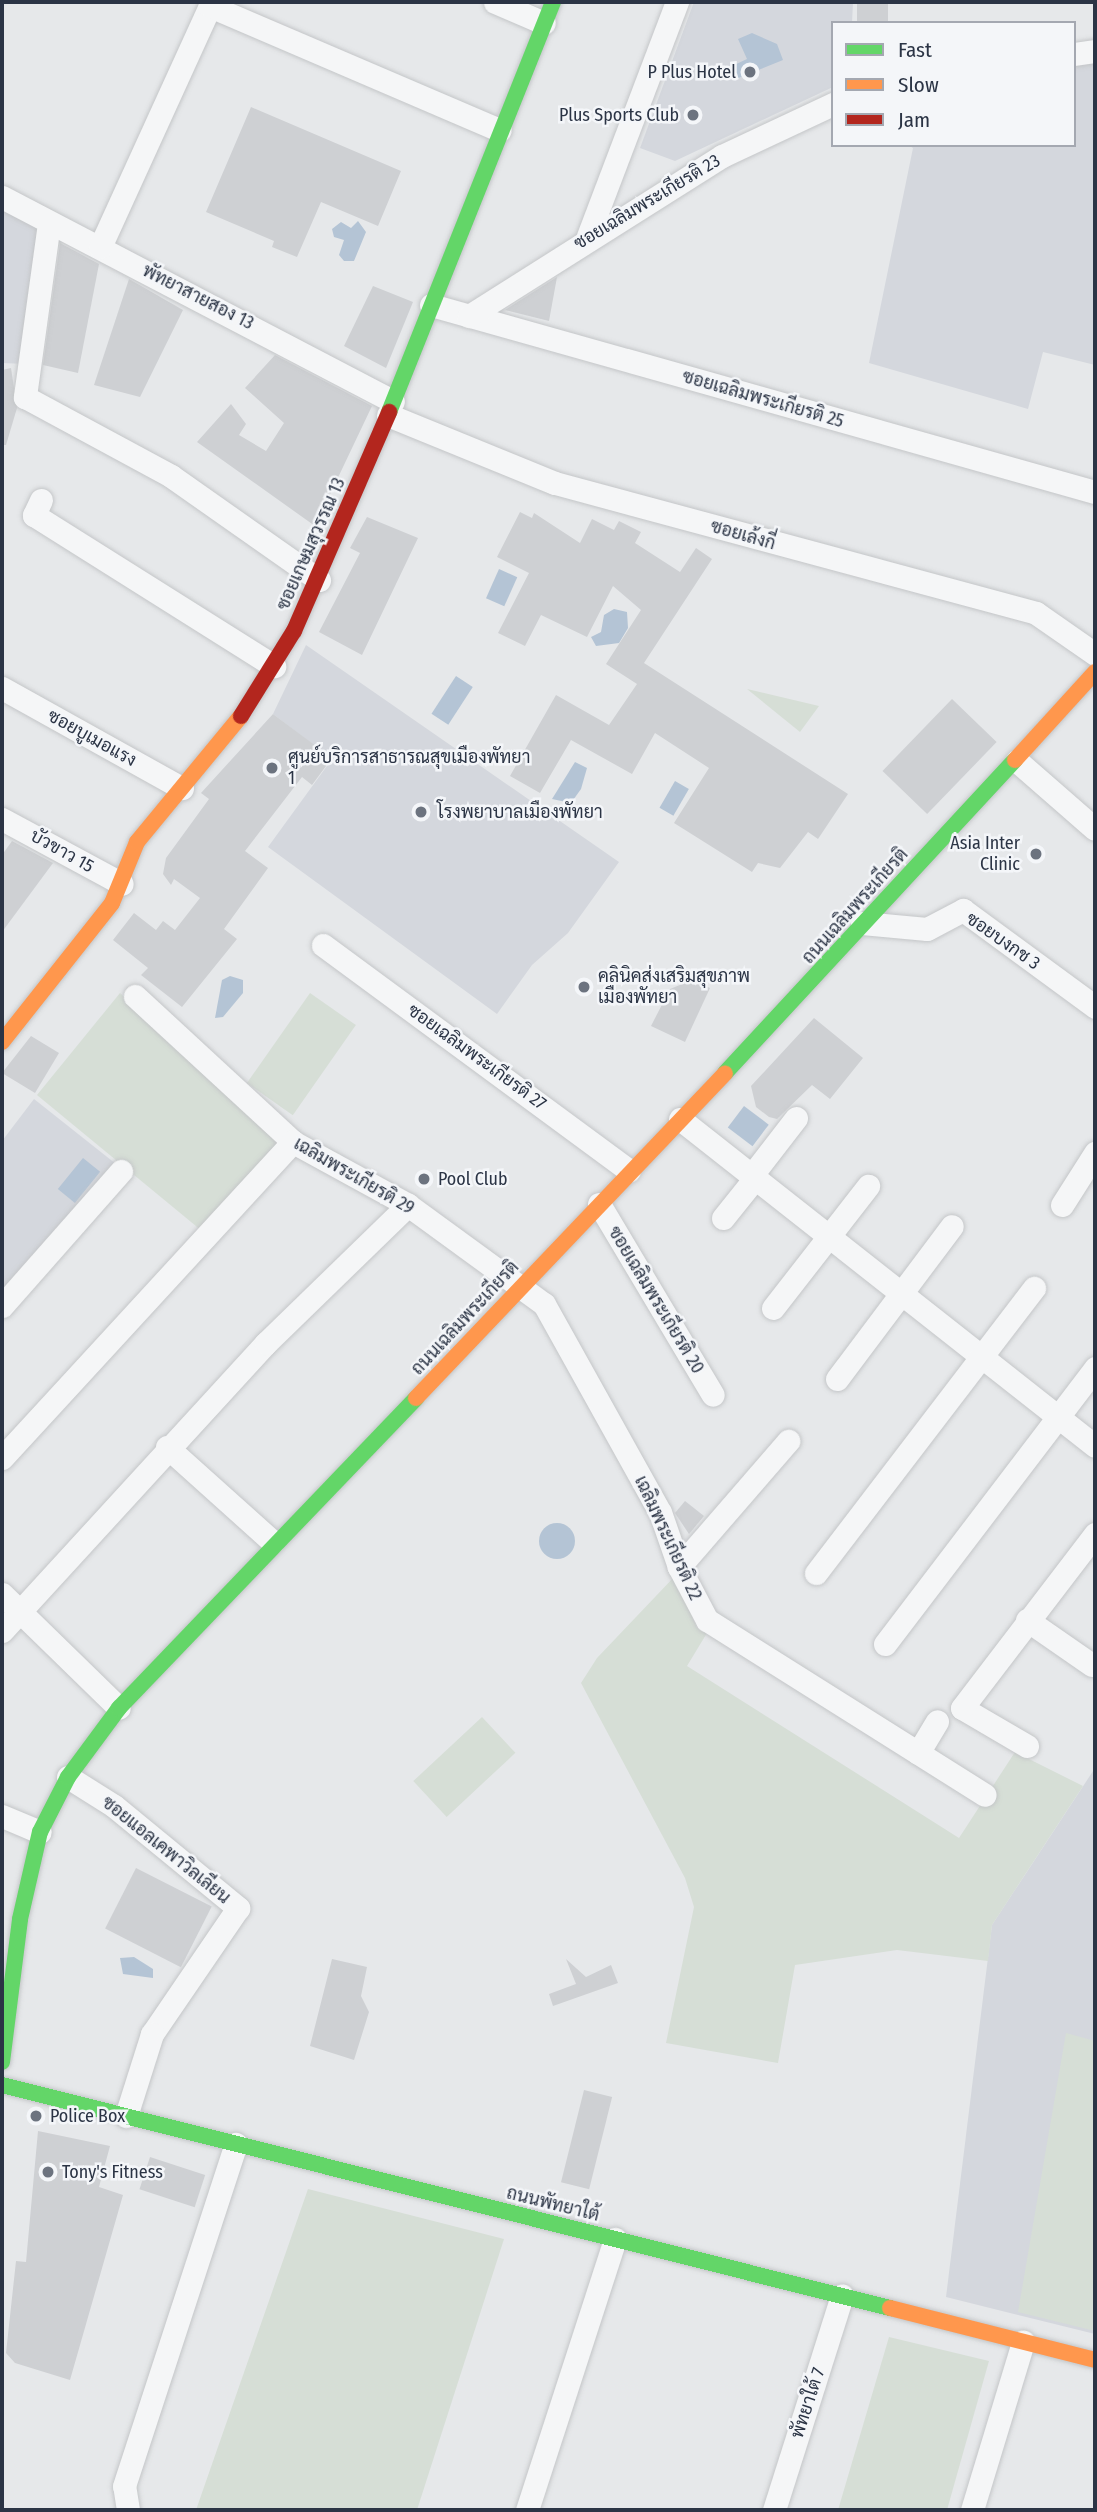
<!DOCTYPE html>
<meta charset="utf-8">
<style>
body{margin:0}
#map{position:relative;width:1097px;height:2512px;overflow:hidden;background:#e6e8ea;font-family:"Fira Sans Condensed",Sarabun,sans-serif}
div>[style]{position:absolute}
[style*='--x']{left:calc(var(--x)*1px);top:calc(var(--y)*1px);width:calc(var(--w)*1px);rotate:calc(var(--a)*1deg)}
.built>*{inset:0;background:#d4d7dd}
.green>*{inset:0;background:#d6ded6;transform-origin:0 0}
.water>*{inset:0;background:#b4c4d5;transform-origin:0 0}
.round{border-radius:50%}
.building>*{inset:0;background:#ced0d3;transform-origin:0 0}
.roads{filter:drop-shadow(0 0 2px #c4c6c8) drop-shadow(0 0 2px #c4c6c8)}
.street>*{height:23px;margin:-11.5px;padding:0 11.5px;transform-origin:11.5px;border-radius:11.5px;background:#f5f6f7}
.fast>*{height:16px;margin:-8px;padding:0 8px;transform-origin:8px;border-radius:8px;background:#63d668}
.slow>*{height:16px;margin:-8px;padding:0 8px;transform-origin:8px;border-radius:8px;background:#ff974d}
.jam>*{height:16px;margin:-8px;padding:0 8px;transform-origin:8px;border-radius:8px;background:#b3261e}
.dots>*{width:19px;height:19px;translate:-50% -50%;box-sizing:border-box;border:4px solid #f4f6f9;border-radius:50%}
span{translate:-50% -50%;white-space:nowrap;text-align:center;line-height:1.15;-webkit-text-stroke:5px #f4f6f9;paint-order:stroke}
.poi-label{font-size:18px;color:#2b3445}
.right{translate:-100% -50%;text-align:right}
.left{translate:0 -50%;text-align:left}
.street-label{font-size:18px;color:#2b3445}
.frame{position:absolute;inset:0;border:4px solid #2b3445;pointer-events:none}
.legend{position:absolute;left:831px;top:21px;width:245px;height:126px;box-sizing:border-box;background:#f4f6f9;border:2px solid #a4a8b1;margin:0;padding:9px 12px;list-style:none;font-size:21px;color:#2b3445}
.legend li{display:flex;align-items:center;gap:14px;height:35px}
.legend b{width:35px;border:2px solid #a4a8b1}
</style>
<div id="map">
<div class="built">
<div style="clip-path:polygon(694px 2px,853px 2px,852px 23px,833px 23px,833px 87px,675px 161px,640px 148px)"></div>
<div style="clip-path:polygon(1095px 63px,1095px 365px,1043px 352px,1028px 409px,869px 363px,913px 148px,908px 145px,1074px 145px,1074px 66px)"></div>
<div style="clip-path:polygon(2px 208px,43px 228px,25px 364px,2px 363px)"></div>
<div style="clip-path:polygon(306px 645px,619px 862px,568px 933px,532px 965px,497px 1014px,268px 847px,332px 759px,273px 714px)"></div>
<div style="clip-path:polygon(34px 1099px,116px 1164px,2px 1290px,2px 1141px)"></div>
<div style="clip-path:polygon(1095px 1768px,1095px 2334px,946px 2297px,992px 1925px)"></div>
</div>
<div class="green">
<div style="clip-path:polygon(747px 689px,819px 706px,800px 732px)"></div>
<div style="clip-path:polygon(120px 993px,280px 1137px,281px 1147px,202px 1231px,37px 1095px)"></div>
<div style="left:310px;top:993px;width:56px;height:110px;rotate:35deg"></div>
<div style="clip-path:polygon(675px 1576px,697px 1628px,707px 1633px,687px 1666px,959px 1838px,1015px 1752px,1083px 1786px,992px 1925px,988px 1961px,897px 1950px,795px 1965px,778px 2063px,666px 2043px,694px 1907px,685px 1878px,581px 1683px,597px 1658px)"></div>
<div style="left:482px;top:1717px;width:49px;height:94px;rotate:47deg"></div>
<div style="clip-path:polygon(1066px 2033px,1095px 2041px,1095px 2331px,1018px 2312px)"></div>
<div style="clip-path:polygon(308px 2189px,504px 2239px,417px 2510px,196px 2510px)"></div>
<div style="clip-path:polygon(889px 2337px,989px 2361px,947px 2510px,838px 2510px)"></div>
</div>
<div class="water">
<div style="clip-path:polygon(752px 33px,777px 44px,783px 60px,736px 79px,730px 67px,747px 59px,738px 39px)"></div>
<div style="clip-path:polygon(358px 221px,366px 232px,354px 261px,344px 261px,339px 255px,344px 240px,334px 237px,332px 229px,341px 222px,351px 228px)"></div>
<div style="left:499px;top:569px;width:20px;height:32px;rotate:24deg"></div>
<div style="clip-path:polygon(614px 609px,627px 612px,628px 628px,619px 643px,596px 646px,591px 637px,601px 632px,604px 615px)"></div>
<div style="left:456px;top:676px;width:20px;height:45px;rotate:33deg"></div>
<div style="clip-path:polygon(575px 762px,587px 768px,581px 789px,571px 803px,552px 799px)"></div>
<div style="left:675px;top:781px;width:16px;height:31px;rotate:30deg"></div>
<div style="clip-path:polygon(230px 976px,243px 980px,243px 993px,223px 1017px,215px 1018px,222px 980px)"></div>
<div style="left:744px;top:1106px;width:31px;height:27px;rotate:37deg"></div>
<div style="left:83px;top:1158px;width:22px;height:40px;rotate:39deg"></div>
<div class="round" style="left:539px;top:1523px;width:36px;height:36px"></div>
<div style="clip-path:polygon(134px 1957px,153px 1969px,153px 1978px,123px 1974px,120px 1958px)"></div>
</div>
<div class="building">
<div style="left:857px;top:2px;width:31px;height:20px"></div>
<div style="clip-path:polygon(251px 107px,401px 171px,378px 226px,321px 202px,297px 257px,272px 247px,274px 241px,206px 212px)"></div>
<div style="clip-path:polygon(60px 243px,99px 264px,78px 373px,43px 365px)"></div>
<div style="clip-path:polygon(557px 277px,549px 321px,505px 310px)"></div>
<div style="clip-path:polygon(129px 279px,183px 310px,140px 397px,94px 385px)"></div>
<div style="clip-path:polygon(373px 286px,413px 302px,386px 368px,344px 346px)"></div>
<div style="clip-path:polygon(275px 355px,372px 406px,315px 526px,197px 442px,231px 404px,246px 424px,239px 435px,266px 451px,284px 423px,245px 388px)"></div>
<div style="clip-path:polygon(11px 368px,17px 408px,6px 445px,2px 445px,2px 370px)"></div>
<div style="clip-path:polygon(520px 512px,532px 518px,534px 513px,580px 543px,592px 519px,614px 530px,619px 521px,641px 532px,635px 543px,680px 572px,696px 548px,712px 559px,644px 663px,848px 794px,818px 839px,808px 832px,780px 868px,758px 863px,752px 872px,674px 823px,709px 768px,655px 733px,632px 774px,571px 740px,540px 793px,510px 776px,556px 695px,609px 725px,637px 684px,606px 664px,641px 610px,613px 586px,587px 637px,541px 615px,525px 646px,498px 633px,529px 573px,497px 557px)"></div>
<div style="clip-path:polygon(367px 517px,418px 538px,362px 655px,319px 632px,360px 553px,350px 548px)"></div>
<div style="left:952px;top:699px;width:62px;height:100px;rotate:44deg"></div>
<div style="clip-path:polygon(273px 714px,332px 758px,312px 785px,302px 777px,245px 851px,268px 868px,224px 929px,237px 939px,182px 1007px,141px 975px,148px 968px,113px 940px,134px 913px,156px 930px,163px 921px,175px 930px,200px 898px,174px 879px,171px 885px,163px 874px,166px 858px,209px 799px,201px 793px)"></div>
<div style="clip-path:polygon(12px 841px,53px 863px,2px 932px,2px 855px)"></div>
<div style="clip-path:polygon(692px 980px,710px 988px,685px 1042px,651px 1026px,670px 989px)"></div>
<div style="clip-path:polygon(814px 1018px,863px 1058px,830px 1099px,812px 1085px,777px 1119px,769px 1117px,756px 1107px,751px 1086px)"></div>
<div style="clip-path:polygon(31px 1036px,59px 1053px,35px 1093px,2px 1073px)"></div>
<div style="clip-path:polygon(685px 1501px,704px 1516px,689px 1534px,675px 1513px)"></div>
<div style="left:136px;top:1868px;width:85px;height:68px;rotate:27deg"></div>
<div style="clip-path:polygon(332px 1959px,367px 1967px,361px 1996px,369px 2012px,354px 2060px,310px 2046px)"></div>
<div style="clip-path:polygon(566px 1959px,586px 1977px,611px 1965px,618px 1983px,553px 2006px,549px 1994px,576px 1984px)"></div>
<div style="left:584px;top:2090px;width:29px;height:95px;rotate:14deg"></div>
<div style="clip-path:polygon(38px 2131px,110px 2146px,99px 2187px,123px 2195px,70px 2380px,15px 2363px,6px 2353px,16px 2261px,26px 2262px)"></div>
<div style="left:150px;top:2157px;width:58px;height:34px;rotate:18deg"></div>
</div>
<div class="roads">
<div class="street">
<div style="--x:495;--y:2;--w:53;--a:23.2"></div>
<div style="--x:1074;--y:54;--w:21;--a:-8"></div>
<div style="--x:2;--y:197;--w:441;--a:27.6"></div>
<div style="--x:49;--y:223;--w:176;--a:97.9"></div>
<div style="--x:25;--y:397;--w:166;--a:28.4"></div>
<div style="--x:171;--y:476;--w:181;--a:35.1"></div>
<div style="--x:588;--y:236;--w:250;--a:-69.2"></div>
<div style="--x:100;--y:247;--w:265;--a:-65.5"></div>
<div style="--x:210;--y:6;--w:315;--a:23.2"></div>
<div style="--x:431;--y:305;--w:690;--a:15.73"></div>
<div style="--x:469;--y:316;--w:299;--a:-32.3"></div>
<div style="--x:722;--y:156;--w:123;--a:-25.1"></div>
<div style="--x:388;--y:415;--w:180;--a:22.2"></div>
<div style="--x:555;--y:483;--w:498;--a:15.1"></div>
<div style="--x:1036;--y:613;--w:72;--a:34.8"></div>
<div style="--x:41;--y:500;--w:17;--a:115"></div>
<div style="--x:34;--y:515;--w:284;--a:32.2"></div>
<div style="--x:2;--y:688;--w:206;--a:29.1"></div>
<div style="--x:1017;--y:761;--w:103;--a:41.1"></div>
<div style="--x:2;--y:819;--w:136;--a:28.4"></div>
<div style="--x:862;--y:923;--w:65;--a:5.3"></div>
<div style="--x:927;--y:929;--w:41;--a:-27.8"></div>
<div style="--x:963;--y:910;--w:164;--a:36.3"></div>
<div style="--x:323;--y:945;--w:380;--a:36.4"></div>
<div style="--x:135;--y:996;--w:215;--a:42.7"></div>
<div style="--x:293;--y:1142;--w:131;--a:28.7"></div>
<div style="--x:408;--y:1205;--w:168;--a:36.1"></div>
<div style="--x:544;--y:1304;--w:238;--a:60.9"></div>
<div style="--x:660;--y:1512;--w:58;--a:70.9"></div>
<div style="--x:679;--y:1567;--w:60;--a:62.2"></div>
<div style="--x:707;--y:1620;--w:328;--a:32.2"></div>
<div style="--x:680;--y:1119;--w:528;--a:38.24"></div>
<div style="--x:752;--y:1175;--w:72;--a:-52.3"></div>
<div style="--x:599;--y:1204;--w:222;--a:59.2"></div>
<div style="--x:1062;--y:1205;--w:62;--a:-57.6"></div>
<div style="--x:723;--y:1218;--w:51;--a:-51.3"></div>
<div style="--x:2;--y:1306;--w:180;--a:-48.6"></div>
<div style="--x:773;--y:1308;--w:155;--a:-52.1"></div>
<div style="--x:837;--y:1379;--w:191;--a:-53.1"></div>
<div style="--x:167;--y:1447;--w:142;--a:41.9"></div>
<div style="--x:2;--y:1458;--w:430;--a:-47.4"></div>
<div style="--x:679;--y:1567;--w:167;--a:-49.1"></div>
<div style="--x:816;--y:1573;--w:359;--a:-52.6"></div>
<div style="--x:2;--y:1594;--w:163;--a:44.3"></div>
<div style="--x:1027;--y:1620;--w:79;--a:34.7"></div>
<div style="--x:2;--y:1631;--w:391;--a:-47.5"></div>
<div style="--x:266;--y:1343;--w:198;--a:-44.2"></div>
<div style="--x:885;--y:1644;--w:347;--a:-52.7"></div>
<div style="--x:1027;--y:1746;--w:75;--a:-149.7"></div>
<div style="--x:962;--y:1708;--w:219;--a:-52.6"></div>
<div style="--x:918;--y:1753;--w:37;--a:-59"></div>
<div style="--x:68;--y:1777;--w:54;--a:32.2"></div>
<div style="--x:114;--y:1806;--w:161;--a:39.4"></div>
<div style="--x:238;--y:1908;--w:153;--a:124.3"></div>
<div style="--x:152;--y:2034;--w:86;--a:107.6"></div>
<div style="--x:2;--y:1816;--w:41;--a:22.8"></div>
<div style="--x:128;--y:2510;--w:24;--a:-99"></div>
<div style="--x:124;--y:2486;--w:360;--a:-71.9"></div>
<div style="--x:527;--y:2510;--w:285;--a:-72"></div>
<div style="--x:774;--y:2510;--w:225;--a:-72.4"></div>
<div style="--x:972;--y:2510;--w:176;--a:-73.1"></div>
</div>
<div class="fast">
<div style="--x:389;--y:412;--w:442;--a:-68.2"></div>
<div style="--x:725;--y:1073;--w:427;--a:-47.2"></div>
<div style="--x:2;--y:2062;--w:144;--a:-82.8"></div>
<div style="--x:20;--y:1919;--w:89;--a:-77.1"></div>
<div style="--x:40;--y:1832;--w:62;--a:-63"></div>
<div style="--x:68;--y:1777;--w:86;--a:-53.5"></div>
<div style="--x:119;--y:1708;--w:429;--a:-46.2"></div>
<div style="--x:2;--y:2085;--w:916;--a:14.1"></div>
</div>
<div class="slow">
<div style="--x:1015;--y:760;--w:119;--a:-47.7"></div>
<div style="--x:2;--y:1042;--w:177;--a:-51.6"></div>
<div style="--x:112;--y:903;--w:66;--a:-67.7"></div>
<div style="--x:137;--y:842;--w:163;--a:-50.5"></div>
<div style="--x:416;--y:1398;--w:448;--a:-46.4"></div>
<div style="--x:890;--y:2308;--w:211;--a:14.2"></div>
</div>
<div class="jam">
<div style="--x:241;--y:716;--w:100;--a:-58.1"></div>
<div style="--x:294;--y:631;--w:239;--a:-66.5"></div>
</div>
</div>
<div class="dots">
<div style="left:750px;top:72px;background:#6c737f"></div>
<div style="left:693px;top:115px;background:#6c737f"></div>
<div style="left:272px;top:768px;background:#6c737f"></div>
<div style="left:421px;top:812px;background:#6c737f"></div>
<div style="left:1036px;top:854px;background:#6c737f"></div>
<div style="left:584px;top:987px;background:#6c737f"></div>
<div style="left:424px;top:1179px;background:#6c737f"></div>
<div style="left:36px;top:2116px;background:#6c737f"></div>
<div style="left:48px;top:2172px;background:#6c737f"></div>
</div>
<div class="poi-label">
<span class="right" style="left:736px;top:72px">P Plus Hotel</span>
<span class="right" style="left:679px;top:115px">Plus Sports Club</span>
<span class="left" style="left:288px;top:768px">ศูนย์บริการสาธารณสุขเมืองพัทยา<br>1</span>
<span class="left" style="left:437px;top:812px">โรงพยาบาลเมืองพัทยา</span>
<span class="right" style="left:1020px;top:854px">Asia Inter<br>Clinic</span>
<span class="left" style="left:598px;top:987px">คลินิคส่งเสริมสุขภาพ<br>เมืองพัทยา</span>
<span class="left" style="left:438px;top:1179px">Pool Club</span>
<span class="left" style="left:50px;top:2116px">Police Box</span>
<span class="left" style="left:62px;top:2172px">Tony's Fitness</span>
</div>
<div class="street-label">
<span style="left:647px;top:202px;rotate:-31deg">ซอยเฉลิมพระเกียรติ 23</span>
<span style="left:198px;top:297px;rotate:27deg">พัทยาสายสอง 13</span>
<span style="left:763px;top:399px;rotate:16deg">ซอยเฉลิมพระเกียรติ 25</span>
<span style="left:743px;top:535px;rotate:16deg">ซอยเล้งกี่</span>
<span style="left:311px;top:544px;rotate:-66deg">ซอยเกษมสุวรรณ 13</span>
<span style="left:92px;top:738px;rotate:29deg">ซอยบูเมอแรง</span>
<span style="left:62px;top:851px;rotate:29deg">บัวขาว 15</span>
<span style="left:855px;top:906px;rotate:-48deg">ถนนเฉลิมพระเกียรติ</span>
<span style="left:1003px;top:941px;rotate:35deg">ซอยบงกช 3</span>
<span style="left:477px;top:1057px;rotate:36deg">ซอยเฉลิมพระเกียรติ 27</span>
<span style="left:354px;top:1176px;rotate:30deg">เฉลิมพระเกียรติ 29</span>
<span style="left:656px;top:1300px;rotate:59deg">ซอยเฉลิมพระเกียรติ 20</span>
<span style="left:465px;top:1318px;rotate:-47deg">ถนนเฉลิมพระเกียรติ</span>
<span style="left:668px;top:1538px;rotate:65deg">เฉลิมพระเกียรติ 22</span>
<span style="left:166px;top:1850px;rotate:39deg">ซอยแอลเคพาวิลเลียน</span>
<span style="left:553px;top:2204px;rotate:14deg">ถนนพัทยาใต้</span>
<span style="left:808px;top:2403px;rotate:-72deg">พัทยาใต้ 7</span>
</div>
<div class="frame"></div>
<ul class="legend">
<li><b style="height:9px;background:#63d668"></b>Fast</li>
<li><b style="height:9px;background:#ff974d"></b>Slow</li>
<li><b style="height:9px;background:#b3261e"></b>Jam</li>
</ul>
</div>
